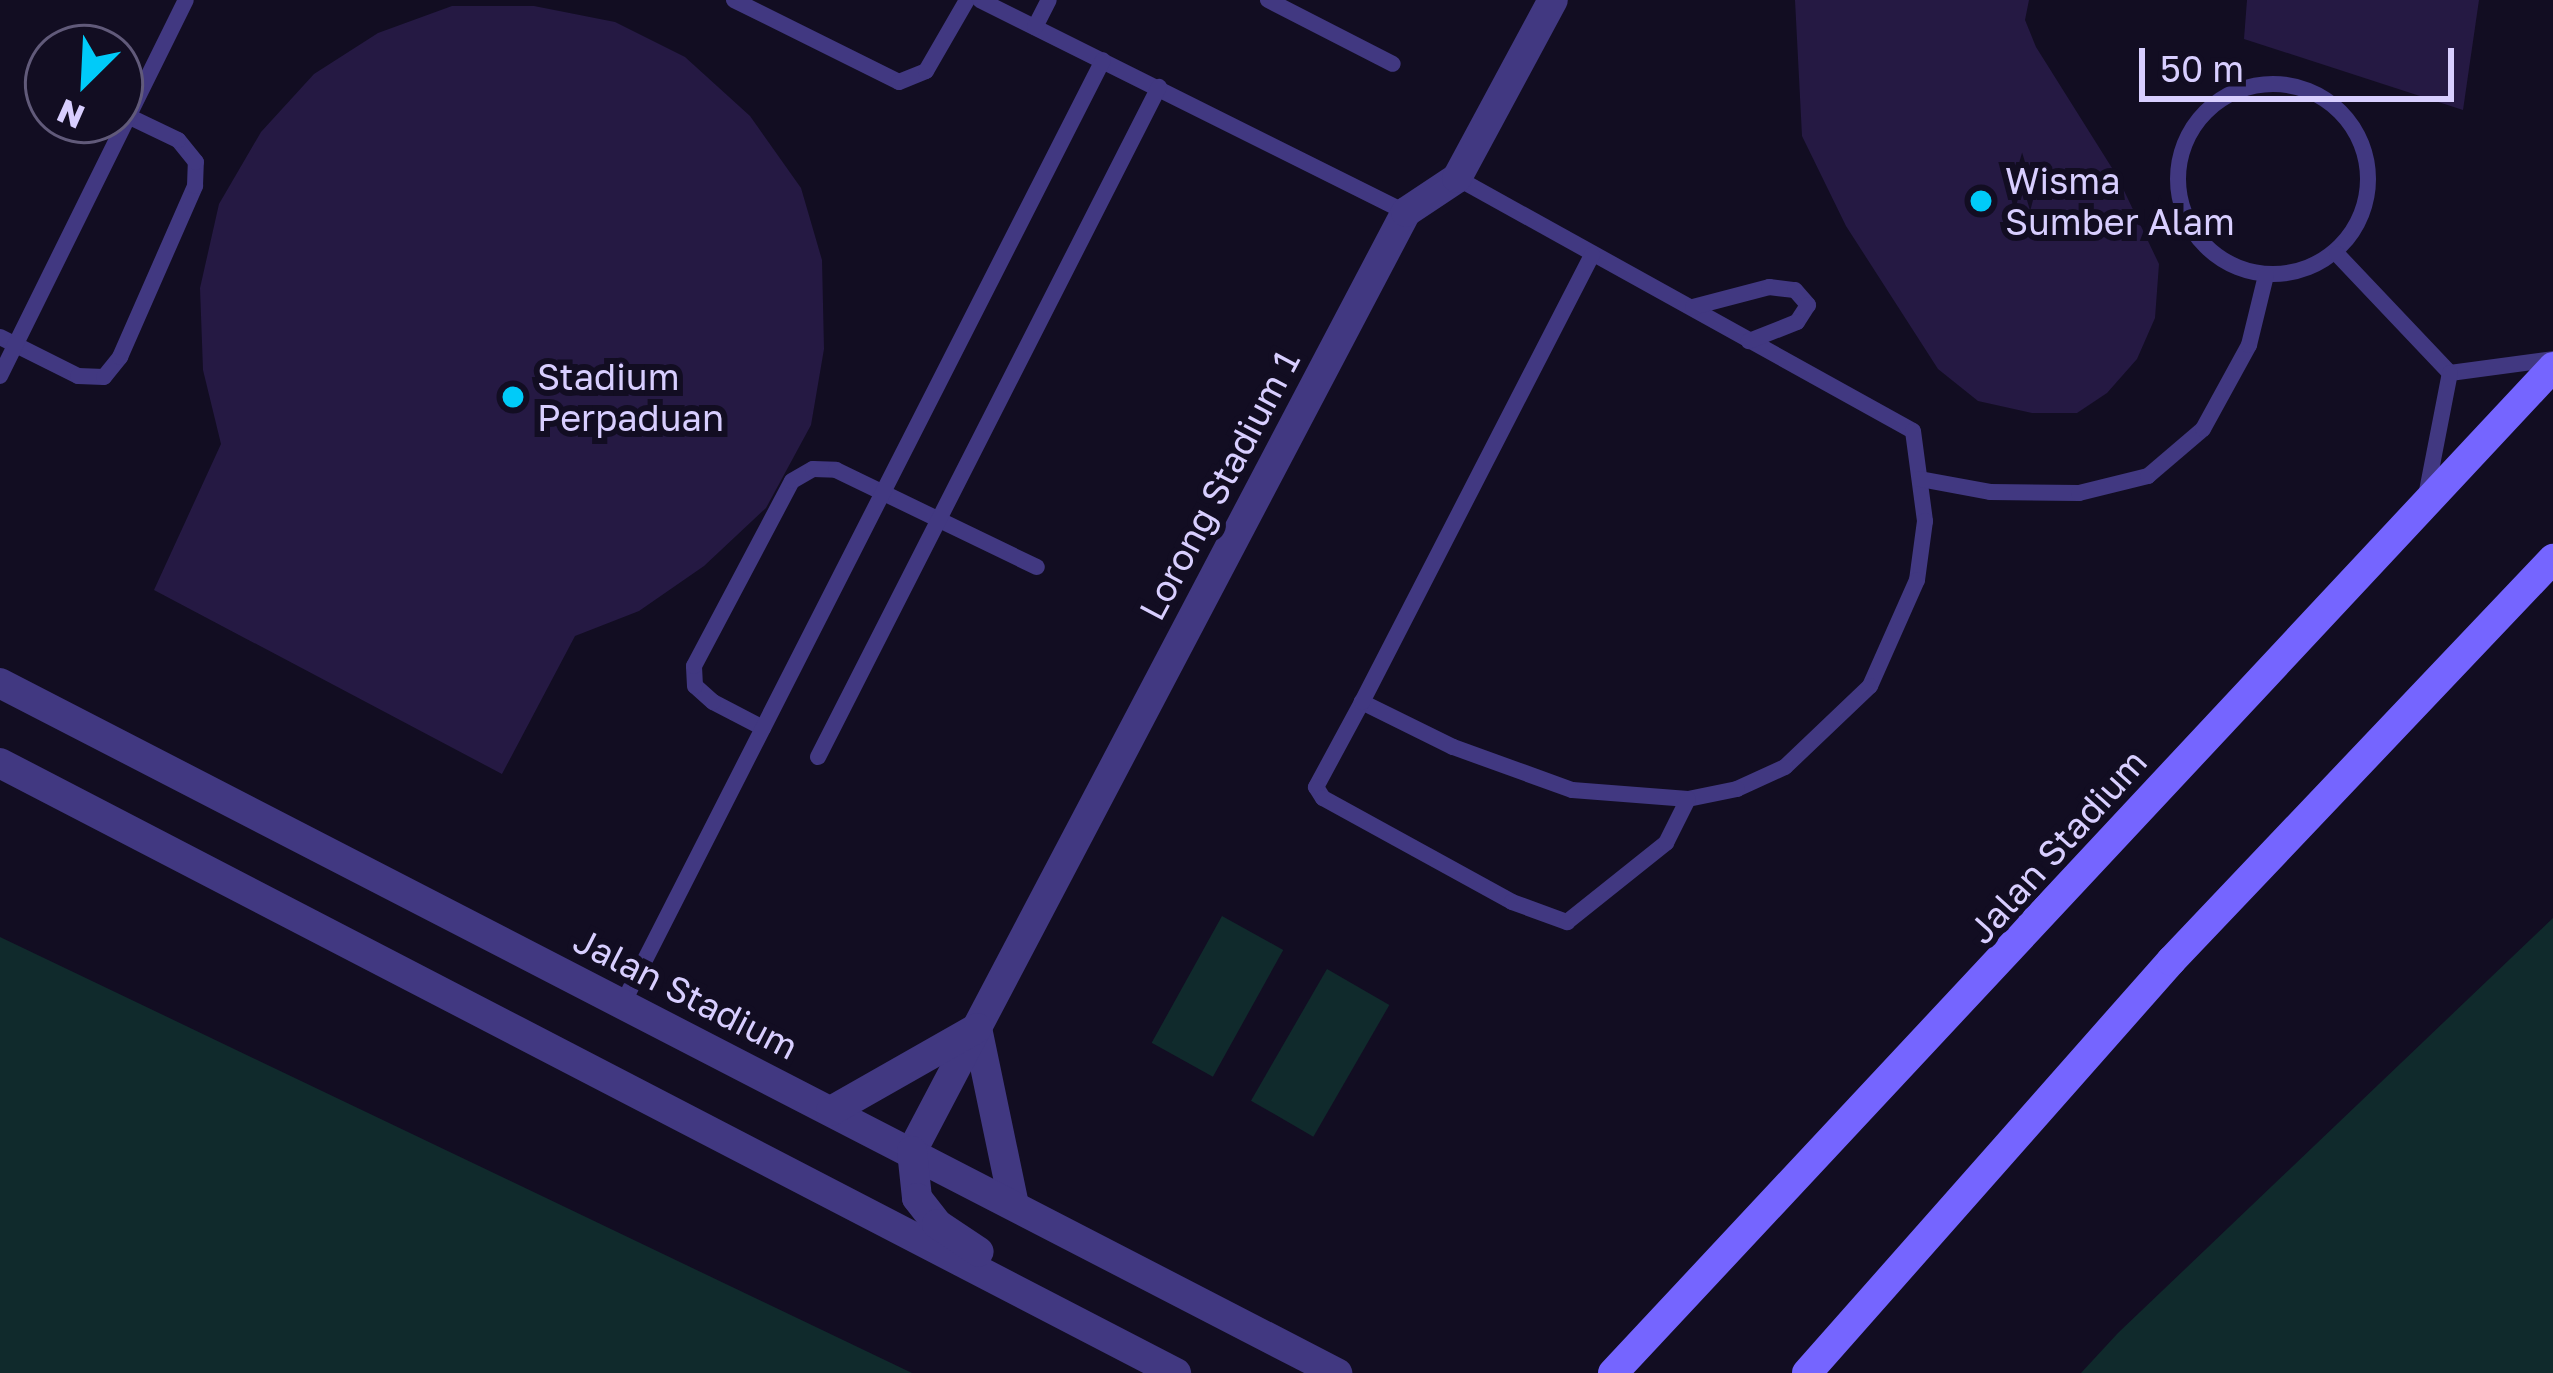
<!DOCTYPE html>
<style>
body{margin:0}
#map{position:relative;width:2553px;height:1373px;overflow:hidden;background:#120d22;font-family:"Golos Text",sans-serif}
div>[style]{position:absolute}
[style*='--x']{left:calc(var(--x)*1px);top:calc(var(--y)*1px);width:calc(var(--w)*1px);rotate:calc(var(--a)*1deg)}
.green>*{inset:0;background:#102a2c;transform-origin:0 0}
.building>*{inset:0;background:#251943}
.service>*{height:16px;margin:-8px;padding:0 8px;transform-origin:8px;border-radius:8px;background:#413881}
.service>.ring{margin:-8px;padding:0;box-sizing:content-box;background:none;border:16px solid #413881;border-radius:50%}
.minor>*{height:30px;margin:-15px;padding:0 15px;transform-origin:15px;border-radius:15px;background:#413881}
.tertiary>*{height:30px;margin:-15px;padding:0 15px;transform-origin:15px;border-radius:15px;background:#413881}
.secondary>*{height:30px;margin:-15px;padding:0 15px;transform-origin:15px;border-radius:15px;background:#7565ff}
.dots>*{width:33px;height:33px;translate:-50% -50%;box-sizing:border-box;border:6px solid #120d22;border-radius:50%}
span{translate:-50% -50%;white-space:nowrap;text-align:center;line-height:1.15;-webkit-text-stroke:12px #120d22;paint-order:stroke}
.poi-label{font-size:36px;color:#d8ceff}
.left{translate:0 -50%;text-align:left}
.street-label{font-size:36px;color:#d8ceff}
.north{position:absolute;left:24px;top:24px;width:120px;height:120px;box-sizing:border-box;background:#120d22;border:3px solid #615a7a;border-radius:50%;rotate:204deg;font-size:33px;font-weight:700;line-height:48px;text-align:center;color:#d8ceff}
.north::after{content:'';display:block;margin:auto;width:42px;height:54px;background:#00cbf9;clip-path:polygon(50% 0,100% 100%,50% 72%,0 100%)}
.scale{position:absolute;left:2139px;top:48px;width:315px;height:54px;box-sizing:border-box;border:6px solid #d8ceff;border-top:0;padding-left:15px;font-size:36px;line-height:42px;white-space:nowrap;color:#d8ceff;-webkit-text-stroke:9px #120d22;paint-order:stroke}
</style>
<div id="map">
<div class="green">
<div style="left:1222px;top:916px;width:70px;height:145px;rotate:29deg"></div>
<div style="clip-path:polygon(2553px 918px,2553px 1373px,2081px 1373px,2118px 1333px)"></div>
<div style="clip-path:polygon(0 937px,912px 1373px,0 1373px)"></div>
<div style="left:1327px;top:969px;width:72px;height:152px;rotate:30deg"></div>
</div>
<div class="building">
<div style="clip-path:polygon(1795px 0,2029px 0,2025px 20px,2036px 47px,2117px 176px,2159px 264px,2155px 318px,2137px 359px,2107px 393px,2077px 413px,2032px 413px,1978px 401px,1938px 369px,1846px 226px,1802px 136px)"></div>
<div style="clip-path:polygon(2247px 0,2479px 0,2463px 110px,2244px 39px)"></div>
<div style="clip-path:polygon(452px 6px,534px 6px,615px 22px,685px 57px,750px 116px,801px 188px,822px 260px,824px 349px,811px 425px,766px 508px,704px 566px,639px 611px,575px 636px,502px 774px,154px 590px,221px 444px,203px 370px,200px 288px,219px 204px,261px 132px,314px 74px,378px 33px)"></div>
</div>
<div class="service">
<div style="--x:734;--y:0;--w:184;--a:26.4"></div>
<div style="--x:899;--y:82;--w:29;--a:-22"></div>
<div style="--x:926;--y:71;--w:82;--a:-60"></div>
<div style="--x:980;--y:0;--w:476;--a:26.5"></div>
<div style="--x:1268;--y:0;--w:140;--a:27.1"></div>
<div style="--x:1035;--y:27;--w:30;--a:-63"></div>
<div class="ring" style="left:2178px;top:84px;width:174px;height:174px"></div>
<div style="--x:1457;--y:178;--w:521;--a:29.02"></div>
<div style="--x:1913;--y:431;--w:91;--a:82.4"></div>
<div style="--x:1925;--y:521;--w:60;--a:97.7"></div>
<div style="--x:1917;--y:580;--w:116;--a:113.9"></div>
<div style="--x:1870;--y:686;--w:117;--a:136.4"></div>
<div style="--x:1785;--y:767;--w:53;--a:155.4"></div>
<div style="--x:1737;--y:789;--w:50;--a:168.5"></div>
<div style="--x:1688;--y:799;--w:116;--a:-175.6"></div>
<div style="--x:1572;--y:790;--w:127;--a:-160.1"></div>
<div style="--x:1453;--y:747;--w:102;--a:-153.7"></div>
<div style="--x:1362;--y:702;--w:97;--a:118.4"></div>
<div style="--x:1316;--y:787;--w:13;--a:58"></div>
<div style="--x:1323;--y:798;--w:216;--a:28.8"></div>
<div style="--x:1512;--y:902;--w:59;--a:20"></div>
<div style="--x:1567;--y:922;--w:127;--a:-38.6"></div>
<div style="--x:1666;--y:843;--w:49;--a:-63.4"></div>
<div style="--x:2337;--y:254;--w:164;--a:46.5"></div>
<div style="--x:1693;--y:307;--w:79;--a:-14.7"></div>
<div style="--x:1769;--y:287;--w:26;--a:7"></div>
<div style="--x:1795;--y:290;--w:20;--a:49"></div>
<div style="--x:1808;--y:305;--w:20;--a:123"></div>
<div style="--x:1797;--y:322;--w:52;--a:158.4"></div>
<div style="--x:0;--y:337;--w:87;--a:26.6"></div>
<div style="--x:78;--y:376;--w:26;--a:2"></div>
<div style="--x:104;--y:377;--w:26;--a:-51"></div>
<div style="--x:120;--y:357;--w:187;--a:-66.3"></div>
<div style="--x:195;--y:186;--w:24;--a:-88"></div>
<div style="--x:196;--y:162;--w:28;--a:-129"></div>
<div style="--x:178;--y:140;--w:55;--a:-154.4"></div>
<div style="--x:2450;--y:373;--w:104;--a:-7.7"></div>
<div style="--x:0;--y:376;--w:419;--a:-63.7"></div>
<div style="--x:1920;--y:479;--w:71;--a:10.5"></div>
<div style="--x:1990;--y:492;--w:89;--a:0.6"></div>
<div style="--x:2079;--y:493;--w:71;--a:-13.8"></div>
<div style="--x:2148;--y:476;--w:72;--a:-40.5"></div>
<div style="--x:2203;--y:429;--w:96;--a:-61.3"></div>
<div style="--x:2249;--y:345;--w:72;--a:-76.3"></div>
<div style="--x:2426;--y:496;--w:125;--a:-79"></div>
<div style="--x:1362;--y:702;--w:503;--a:-62.77"></div>
<div style="--x:763;--y:728;--w:56;--a:-152.5"></div>
<div style="--x:713;--y:702;--w:24;--a:-138"></div>
<div style="--x:695;--y:686;--w:20;--a:-93"></div>
<div style="--x:694;--y:666;--w:209;--a:-62.1"></div>
<div style="--x:792;--y:481;--w:24;--a:-30"></div>
<div style="--x:813;--y:469;--w:23;--a:2"></div>
<div style="--x:836;--y:470;--w:223;--a:25.8"></div>
<div style="--x:818;--y:757;--w:752;--a:-63.03"></div>
<div style="--x:622;--y:1005;--w:1060;--a:-63.02"></div>
</div>
<div class="minor">
<div style="--x:977;--y:1028;--w:181;--a:78.2"></div>
<div style="--x:912;--y:1151;--w:1061;--a:-62.25"></div>
<div style="--x:1406;--y:212;--w:61;--a:-33.7"></div>
<div style="--x:1457;--y:178;--w:202;--a:-61.7"></div>
</div>
<div class="tertiary">
<div style="--x:0;--y:683;--w:1505;--a:27.3"></div>
<div style="--x:0;--y:763;--w:1325;--a:27.42"></div>
<div style="--x:831;--y:1111;--w:168;--a:-29.6"></div>
<div style="--x:912;--y:1151;--w:47;--a:83.9"></div>
<div style="--x:917;--y:1198;--w:33;--a:52"></div>
<div style="--x:937;--y:1224;--w:50;--a:33.7"></div>
</div>
<div class="secondary">
<div style="--x:1613;--y:1373;--w:1377;--a:-46.94"></div>
<div style="--x:1807;--y:1373;--w:550;--a:-48.54"></div>
<div style="--x:2171;--y:961;--w:555;--a:-46.46"></div>
</div>
<div class="dots">
<div style="left:1981px;top:201px;background:#00cbf9"></div>
<div style="left:513px;top:397px;background:#00cbf9"></div>
</div>
<div class="poi-label">
<span class="left" style="left:2005px;top:201px">Wisma<br>Sumber Alam</span>
<span class="left" style="left:537px;top:397px">Stadium<br>Perpaduan</span>
</div>
<div class="street-label">
<span style="left:1219px;top:485px;rotate:-62deg">Lorong Stadium 1</span>
<span style="left:2057px;top:846px;rotate:-48deg">Jalan Stadium</span>
<span style="left:686px;top:993px;rotate:27deg">Jalan Stadium</span>
</div>
<div class="north">N</div>
<div class="scale">50 m</div>
</div>
